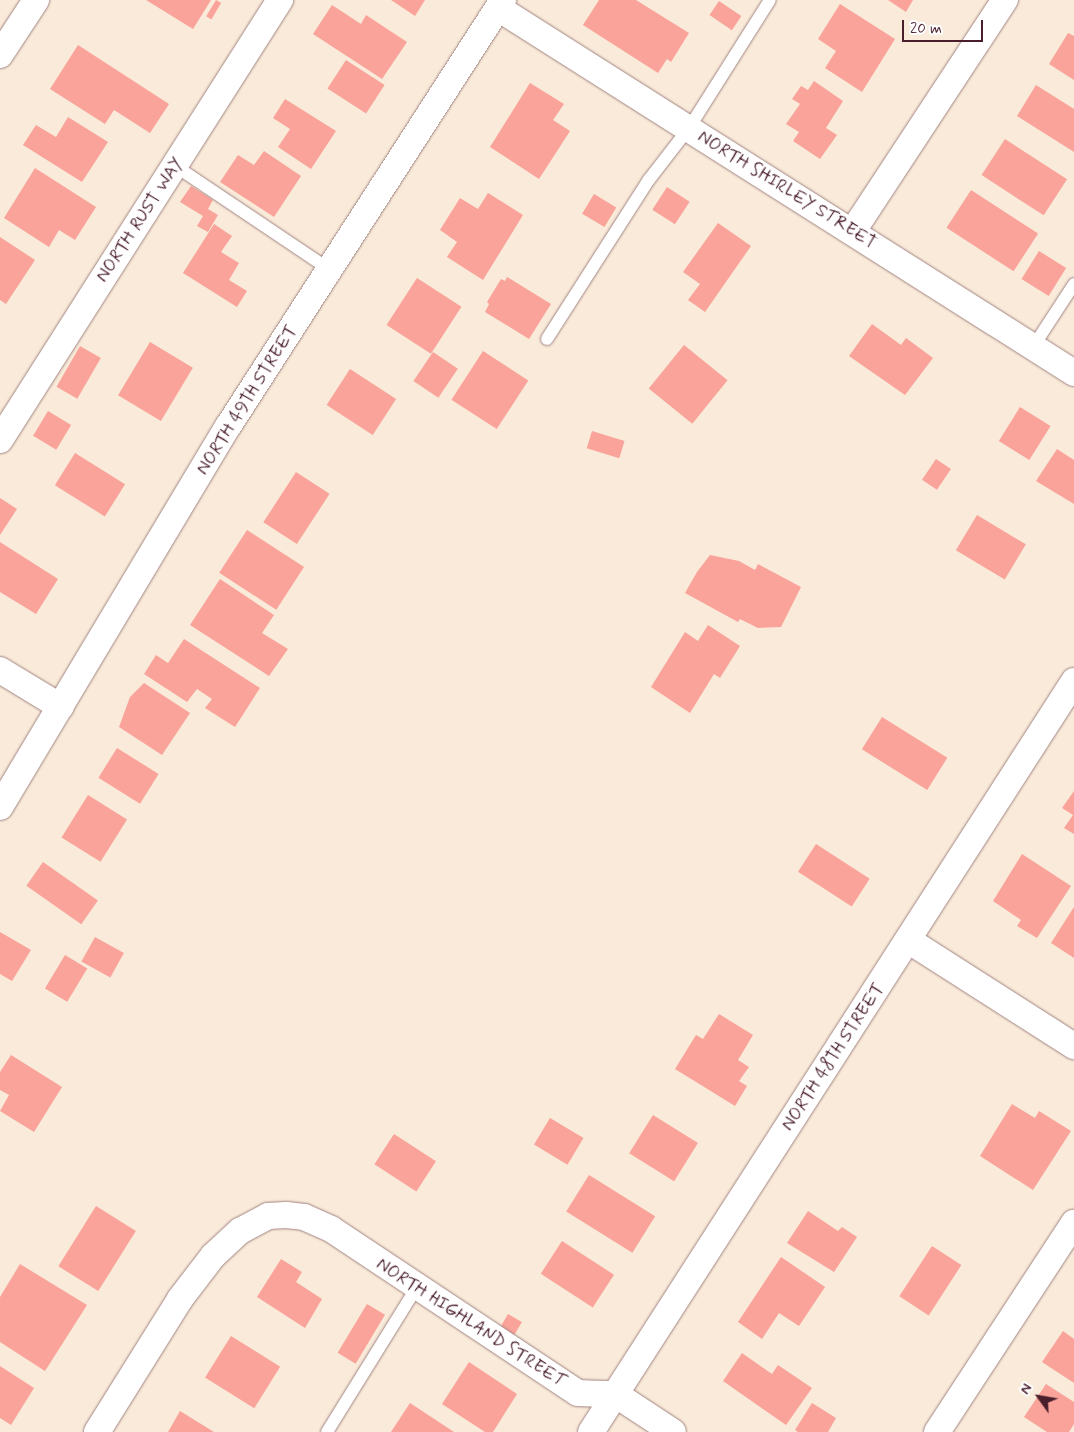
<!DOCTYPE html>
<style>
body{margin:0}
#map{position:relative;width:1074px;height:1432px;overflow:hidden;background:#f9ead9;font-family:Mynerve,sans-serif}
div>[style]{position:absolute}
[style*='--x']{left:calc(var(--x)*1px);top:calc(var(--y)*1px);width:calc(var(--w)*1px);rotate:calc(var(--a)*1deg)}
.building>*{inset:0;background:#f9a39a;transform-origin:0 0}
.roads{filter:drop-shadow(0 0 1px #a28482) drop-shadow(0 0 1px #a28482)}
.lane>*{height:12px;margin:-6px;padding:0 6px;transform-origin:6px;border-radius:6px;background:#fff}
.street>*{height:26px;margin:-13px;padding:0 13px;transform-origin:13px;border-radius:13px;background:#fff}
span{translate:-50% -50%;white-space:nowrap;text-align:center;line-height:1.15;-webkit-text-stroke:4.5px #fff;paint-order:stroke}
.street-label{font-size:18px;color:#4a1f2b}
.north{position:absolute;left:1014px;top:1372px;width:50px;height:50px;-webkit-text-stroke:4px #fff;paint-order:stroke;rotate:302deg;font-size:14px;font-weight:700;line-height:20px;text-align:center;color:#4a1f2b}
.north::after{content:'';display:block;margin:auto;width:18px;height:22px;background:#4a1f2b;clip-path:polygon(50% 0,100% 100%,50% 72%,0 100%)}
.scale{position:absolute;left:902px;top:20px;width:81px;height:22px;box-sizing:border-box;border:2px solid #4a1f2b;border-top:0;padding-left:6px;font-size:15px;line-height:18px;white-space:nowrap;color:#4a1f2b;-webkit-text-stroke:4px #fff;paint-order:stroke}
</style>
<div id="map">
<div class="building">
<div style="clip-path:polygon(146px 0,211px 0,193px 29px)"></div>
<div style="left:216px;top:0;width:6px;height:19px;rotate:31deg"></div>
<div style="clip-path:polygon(391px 0,425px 0,415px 16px)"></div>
<div style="clip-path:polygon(599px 0,636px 0,689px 33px,671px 62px,667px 59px,658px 73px,583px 25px)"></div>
<div style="clip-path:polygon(888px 0,913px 0,906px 12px)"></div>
<div style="left:719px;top:1px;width:27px;height:17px;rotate:34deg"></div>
<div style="clip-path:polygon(840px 4px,895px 39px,862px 92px,825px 68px,836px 51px,818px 39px)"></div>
<div style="clip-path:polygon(332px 5px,361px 24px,366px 15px,407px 42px,382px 79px,313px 34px)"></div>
<div style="clip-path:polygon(1068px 33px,1074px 36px,1074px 80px,1049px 64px)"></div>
<div style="clip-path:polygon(78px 45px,169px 104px,150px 133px,114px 110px,105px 124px,50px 89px)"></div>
<div style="left:346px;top:60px;width:46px;height:34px;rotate:33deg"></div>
<div style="clip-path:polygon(814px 81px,843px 101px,826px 128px,837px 135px,820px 159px,793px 141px,799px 132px,786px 124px,800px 104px,792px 99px,801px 86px,808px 90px)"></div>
<div style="clip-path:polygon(530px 83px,564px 104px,553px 120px,570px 131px,539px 179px,490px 147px)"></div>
<div style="clip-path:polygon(1036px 85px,1074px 109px,1074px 152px,1017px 116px)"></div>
<div style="clip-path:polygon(285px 99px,336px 131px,311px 169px,278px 147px,290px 129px,273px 118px)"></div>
<div style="clip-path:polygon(68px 117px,108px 142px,82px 182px,23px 145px,36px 125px,56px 137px)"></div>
<div style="left:1005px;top:139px;width:74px;height:43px;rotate:33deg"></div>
<div style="clip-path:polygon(264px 151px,301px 176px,274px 217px,220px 182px,238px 155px,254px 165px)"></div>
<div style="clip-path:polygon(35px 168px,96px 207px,75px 240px,59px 230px,49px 247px,4px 218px)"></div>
<div style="clip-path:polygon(191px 186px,213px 200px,208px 209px,218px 215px,208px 232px,197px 226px,203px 216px,180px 202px)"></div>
<div style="left:667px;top:187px;width:27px;height:27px;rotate:33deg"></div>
<div style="left:971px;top:190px;width:80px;height:45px;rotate:33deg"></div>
<div style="clip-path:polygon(488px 193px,523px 215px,483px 280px,447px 257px,457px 242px,440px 230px,460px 198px,478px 209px)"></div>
<div style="left:594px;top:194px;width:26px;height:23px;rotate:31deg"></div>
<div style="clip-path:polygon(718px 223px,751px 246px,705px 312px,688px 300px,700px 284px,683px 272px)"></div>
<div style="clip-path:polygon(214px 224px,232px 236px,221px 252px,239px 263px,229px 280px,247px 291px,237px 307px,183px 273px)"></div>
<div style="clip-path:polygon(0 237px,35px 260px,6px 304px,0 300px)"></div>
<div style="left:1039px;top:251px;width:32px;height:33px;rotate:32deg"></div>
<div style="clip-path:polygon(507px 277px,551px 304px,529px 339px,485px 312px,489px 304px,487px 302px,501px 279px,505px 281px)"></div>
<div style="left:417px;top:278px;width:53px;height:56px;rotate:33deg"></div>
<div style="clip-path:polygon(872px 324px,901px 345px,906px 338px,933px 358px,905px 395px,849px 356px)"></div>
<div style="left:150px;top:342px;width:50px;height:62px;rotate:31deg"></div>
<div style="left:684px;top:345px;width:56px;height:56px;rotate:39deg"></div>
<div style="left:80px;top:346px;width:24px;height:47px;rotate:30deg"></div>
<div style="left:483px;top:351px;width:54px;height:58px;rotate:33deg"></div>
<div style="left:433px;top:352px;width:30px;height:35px;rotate:34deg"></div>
<div style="left:350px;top:369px;width:55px;height:43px;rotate:33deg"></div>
<div style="left:1020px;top:407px;width:36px;height:40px;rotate:32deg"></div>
<div style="left:48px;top:411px;width:27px;height:29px;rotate:31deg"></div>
<div style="left:592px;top:431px;width:34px;height:18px;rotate:17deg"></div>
<div style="clip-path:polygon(1057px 449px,1074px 460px,1074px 504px,1036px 481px)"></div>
<div style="left:75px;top:453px;width:59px;height:38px;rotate:32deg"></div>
<div style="left:936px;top:459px;width:18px;height:25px;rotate:34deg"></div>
<div style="left:296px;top:472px;width:40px;height:60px;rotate:33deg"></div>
<div style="clip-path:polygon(0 498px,17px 509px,0 535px)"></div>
<div style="left:977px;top:515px;width:57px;height:41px;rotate:31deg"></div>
<div style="left:247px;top:530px;width:68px;height:51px;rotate:33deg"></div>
<div style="clip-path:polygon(0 542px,58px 579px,36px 614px,0 592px)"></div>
<div style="clip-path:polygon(710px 555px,739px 561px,755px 570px,758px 564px,801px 587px,781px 627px,758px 628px,740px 619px,738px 622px,685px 593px,697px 572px)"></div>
<div style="clip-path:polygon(220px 579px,274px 615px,262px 633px,288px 649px,269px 676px,190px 625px)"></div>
<div style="clip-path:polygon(708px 625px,740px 646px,720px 678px,714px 674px,690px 713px,651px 687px,685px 632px,698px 641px)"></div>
<div style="clip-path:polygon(184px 639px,260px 688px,235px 727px,205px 708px,212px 699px,197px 689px,187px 702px,144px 674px,156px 655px,168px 663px)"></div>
<div style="clip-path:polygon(144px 683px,190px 713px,162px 755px,119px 727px,130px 697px)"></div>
<div style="left:882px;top:717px;width:77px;height:38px;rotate:32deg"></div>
<div style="left:117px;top:748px;width:49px;height:35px;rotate:32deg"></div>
<div style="clip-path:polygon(1074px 791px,1074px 834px,1064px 828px,1073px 815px,1062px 808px)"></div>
<div style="left:88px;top:795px;width:46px;height:50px;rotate:32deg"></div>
<div style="left:816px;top:844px;width:64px;height:33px;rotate:33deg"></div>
<div style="clip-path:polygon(1022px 854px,1071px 886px,1037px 938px,1017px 926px,1021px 920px,993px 901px)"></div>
<div style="left:43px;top:862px;width:67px;height:29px;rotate:35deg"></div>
<div style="clip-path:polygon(1074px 907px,1074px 958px,1051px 943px)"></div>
<div style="clip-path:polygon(0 932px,31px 950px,12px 981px,0 974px)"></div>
<div style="left:95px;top:937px;width:33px;height:28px;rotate:29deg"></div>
<div style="left:65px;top:955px;width:26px;height:39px;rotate:31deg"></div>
<div style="clip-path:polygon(719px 1014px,753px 1035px,738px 1060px,749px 1067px,739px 1081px,747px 1086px,735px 1106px,675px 1069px,696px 1035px,703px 1039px)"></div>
<div style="clip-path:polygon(11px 1055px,62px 1087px,34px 1132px,0 1111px,9px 1095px,0 1090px,0 1072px)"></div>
<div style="clip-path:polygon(1012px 1104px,1035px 1118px,1039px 1111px,1071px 1131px,1033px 1190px,980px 1156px)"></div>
<div style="left:653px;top:1115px;width:53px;height:45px;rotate:32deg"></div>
<div style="left:550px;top:1118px;width:39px;height:31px;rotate:31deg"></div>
<div style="left:394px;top:1134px;width:50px;height:36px;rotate:33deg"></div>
<div style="left:589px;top:1175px;width:78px;height:43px;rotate:32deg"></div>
<div style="left:96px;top:1206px;width:47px;height:71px;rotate:32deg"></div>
<div style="clip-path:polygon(808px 1211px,838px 1231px,842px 1227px,857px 1237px,834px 1272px,787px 1243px)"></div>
<div style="left:562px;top:1241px;width:62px;height:39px;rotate:33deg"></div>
<div style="left:932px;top:1246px;width:35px;height:60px;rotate:33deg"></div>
<div style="clip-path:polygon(781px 1257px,825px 1287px,799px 1326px,779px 1313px,762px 1339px,738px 1322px)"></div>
<div style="clip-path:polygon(281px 1259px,302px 1272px,296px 1282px,322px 1299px,305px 1328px,257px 1297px)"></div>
<div style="clip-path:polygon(20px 1264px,87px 1305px,45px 1371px,0 1342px,0 1297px)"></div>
<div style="left:367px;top:1304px;width:21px;height:57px;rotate:31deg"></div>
<div style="left:508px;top:1314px;width:16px;height:18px;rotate:30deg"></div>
<div style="clip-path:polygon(1063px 1331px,1074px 1339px,1074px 1383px,1042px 1362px)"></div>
<div style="left:231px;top:1336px;width:58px;height:49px;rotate:32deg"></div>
<div style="clip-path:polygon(742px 1353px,772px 1374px,778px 1365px,812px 1388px,786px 1425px,723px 1381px)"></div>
<div style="clip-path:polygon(469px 1362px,517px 1394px,493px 1432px,485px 1432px,442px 1404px)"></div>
<div style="clip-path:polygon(0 1366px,34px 1388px,11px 1425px,0 1418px)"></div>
<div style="clip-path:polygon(1046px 1384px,1074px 1402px,1074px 1424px,1069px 1432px,1047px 1432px,1024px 1417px)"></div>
<div style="clip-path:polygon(410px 1403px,454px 1432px,391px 1432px)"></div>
<div style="clip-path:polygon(812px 1403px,836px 1418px,828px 1432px,798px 1432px,795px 1430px)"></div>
<div style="clip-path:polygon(180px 1411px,214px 1432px,168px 1432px)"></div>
</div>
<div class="roads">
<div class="lane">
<div style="--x:174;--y:165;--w:188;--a:33.9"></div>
<div style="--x:547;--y:339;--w:188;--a:-57.4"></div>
<div style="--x:648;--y:181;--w:67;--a:-52.3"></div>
<div style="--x:689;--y:128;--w:151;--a:-57.7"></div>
<div style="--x:1033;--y:347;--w:75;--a:-56.9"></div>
<div style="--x:327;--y:1432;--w:171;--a:-58.2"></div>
</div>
<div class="street">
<div style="--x:498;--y:8;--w:682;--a:32.36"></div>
<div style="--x:0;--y:55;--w:66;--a:-56.8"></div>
<div style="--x:853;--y:231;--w:277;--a:-56.7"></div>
<div style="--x:0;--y:440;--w:522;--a:-57.53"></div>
<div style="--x:0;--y:670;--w:71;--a:31.2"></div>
<div style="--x:0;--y:807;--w:445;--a:-59.1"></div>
<div style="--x:229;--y:425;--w:506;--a:-57.19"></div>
<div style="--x:908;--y:940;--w:197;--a:32.6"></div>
<div style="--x:97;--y:1432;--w:157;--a:-58"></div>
<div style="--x:180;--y:1299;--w:54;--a:-52.5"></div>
<div style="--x:213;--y:1256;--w:37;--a:-43"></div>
<div style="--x:240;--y:1231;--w:32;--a:-28"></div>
<div style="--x:268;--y:1216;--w:18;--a:-3"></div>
<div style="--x:286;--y:1215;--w:18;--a:6"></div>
<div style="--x:304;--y:1217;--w:30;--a:24"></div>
<div style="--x:331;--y:1229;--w:296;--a:33.6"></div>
<div style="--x:578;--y:1393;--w:37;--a:2"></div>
<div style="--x:615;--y:1394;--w:69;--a:33.2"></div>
<div style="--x:591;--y:1432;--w:893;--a:-57.25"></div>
<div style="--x:937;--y:1432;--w:250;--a:-56.8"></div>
</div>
</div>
<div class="street-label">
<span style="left:787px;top:190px;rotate:32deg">NORTH SHIRLEY STREET</span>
<span style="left:140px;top:220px;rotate:-57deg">NORTH RUST WAY</span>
<span style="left:247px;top:400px;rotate:-58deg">NORTH 49TH STREET</span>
<span style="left:833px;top:1057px;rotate:-57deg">NORTH 48TH STREET</span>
<span style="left:471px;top:1323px;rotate:33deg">NORTH HIGHLAND STREET</span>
</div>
<div class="north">N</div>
<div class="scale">20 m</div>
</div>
